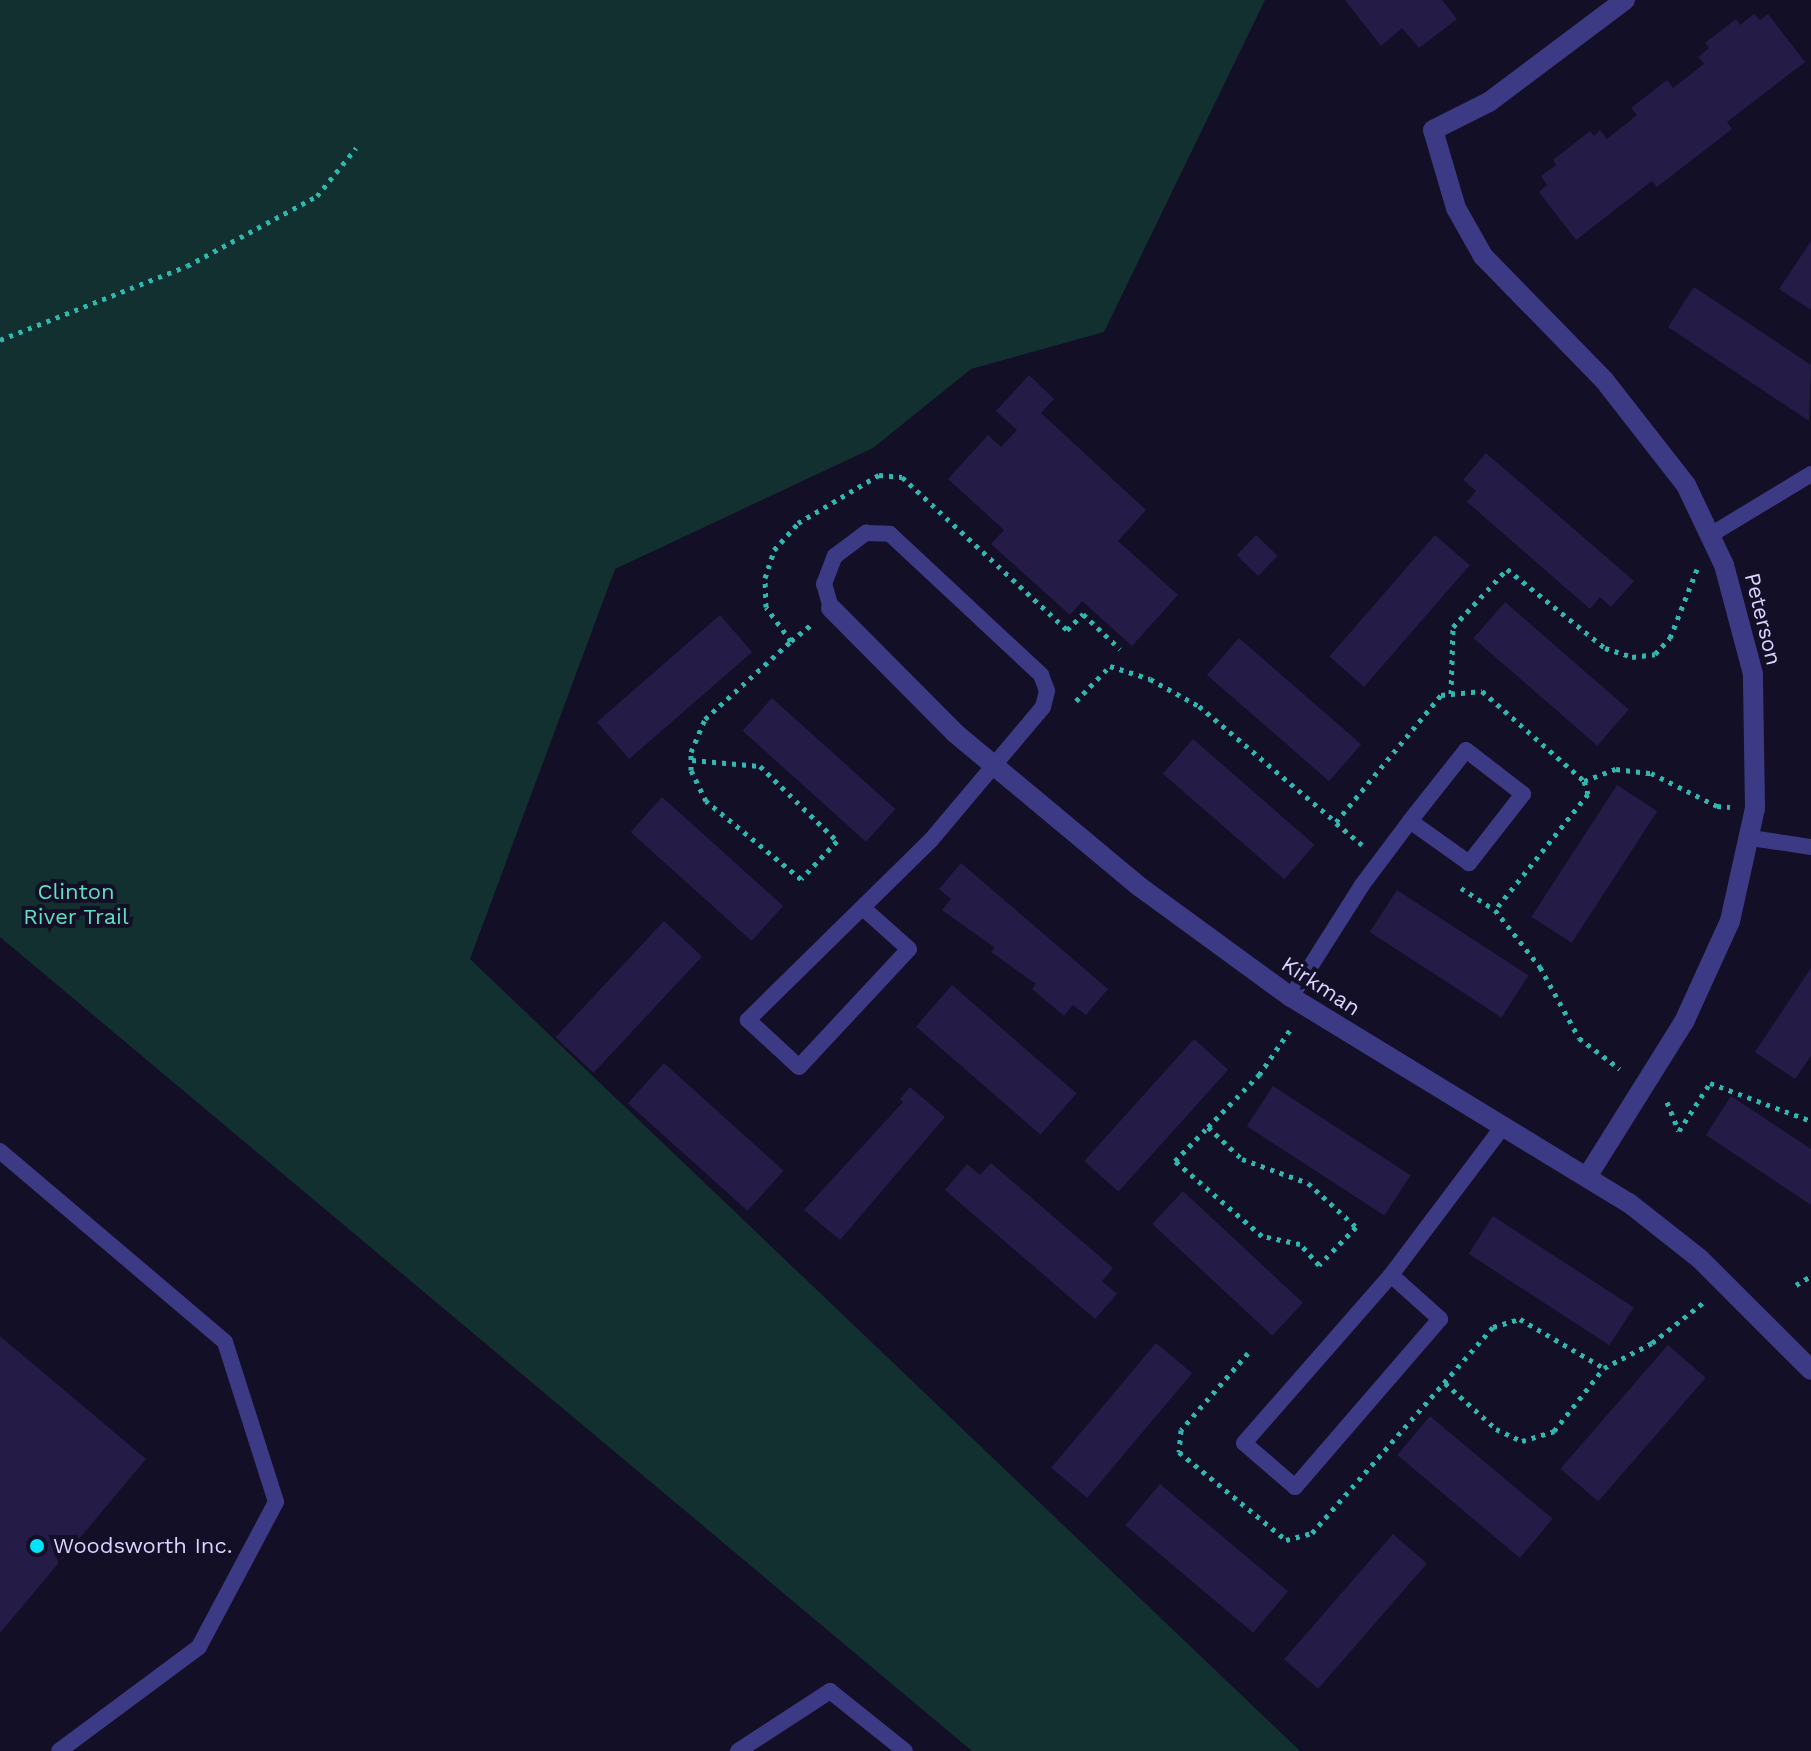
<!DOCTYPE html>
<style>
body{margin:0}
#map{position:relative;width:1811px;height:1751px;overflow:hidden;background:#130f26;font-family:"Work Sans",sans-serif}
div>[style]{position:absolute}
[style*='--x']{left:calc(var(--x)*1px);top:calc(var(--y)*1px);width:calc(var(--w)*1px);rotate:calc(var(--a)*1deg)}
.green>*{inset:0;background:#12302f}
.building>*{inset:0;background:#241b47;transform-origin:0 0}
.path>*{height:5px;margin-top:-2.5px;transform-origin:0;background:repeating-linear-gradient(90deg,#2fb8b0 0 4px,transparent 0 10px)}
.lane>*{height:16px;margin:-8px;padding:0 8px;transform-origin:8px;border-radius:8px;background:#3d3a85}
.street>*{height:20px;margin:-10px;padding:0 10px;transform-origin:10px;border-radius:10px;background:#3d3a85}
.dots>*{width:22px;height:22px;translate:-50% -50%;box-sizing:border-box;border:4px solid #130f26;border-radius:50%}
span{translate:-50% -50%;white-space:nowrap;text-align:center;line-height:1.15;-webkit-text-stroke:8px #130f26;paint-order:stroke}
.street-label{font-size:22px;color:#d9d4ff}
.park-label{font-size:22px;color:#5fe0c0}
.poi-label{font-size:22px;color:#d9d4ff}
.left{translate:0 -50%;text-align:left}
</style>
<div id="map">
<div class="green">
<div style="clip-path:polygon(0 0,1265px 0,1104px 332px,971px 369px,873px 448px,615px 569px,470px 959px,1300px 1751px,972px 1751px,0 937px)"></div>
</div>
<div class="building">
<div style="clip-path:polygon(1345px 0,1442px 0,1457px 19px,1419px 48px,1402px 28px,1381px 46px)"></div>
<div style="clip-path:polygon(1754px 14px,1760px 20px,1768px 14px,1805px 62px,1727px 122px,1732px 129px,1657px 187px,1652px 181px,1576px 240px,1539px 192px,1547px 185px,1541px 176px,1556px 165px,1553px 160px,1590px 131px,1594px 136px,1600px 130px,1607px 139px,1637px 115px,1631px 108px,1667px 80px,1673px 88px,1704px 64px,1698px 57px,1709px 48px,1705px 43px,1736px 19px,1740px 25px)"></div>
<div style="clip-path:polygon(1811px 241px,1811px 310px,1779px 289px)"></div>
<div style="clip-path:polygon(1694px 287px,1811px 365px,1809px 421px,1668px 327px)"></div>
<div style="clip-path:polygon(1029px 375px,1054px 399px,1041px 413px,1146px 510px,1118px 541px,1178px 595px,1132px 646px,1082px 601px,1070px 615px,991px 544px,1004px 530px,948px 479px,988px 435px,1001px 447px,1017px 430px,996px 411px)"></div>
<div style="clip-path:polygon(1486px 453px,1634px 581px,1611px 607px,1600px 597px,1590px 609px,1467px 502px,1476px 491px,1463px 480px)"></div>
<div style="left:1256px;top:535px;width:30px;height:28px;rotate:44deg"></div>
<div style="left:1435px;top:535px;width:46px;height:161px;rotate:41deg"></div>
<div style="left:1505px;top:602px;width:164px;height:48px;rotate:41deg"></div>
<div style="left:720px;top:615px;width:49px;height:163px;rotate:49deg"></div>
<div style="left:1239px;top:638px;width:162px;height:49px;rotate:41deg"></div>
<div style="left:772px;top:698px;width:166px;height:44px;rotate:42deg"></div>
<div style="left:1193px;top:739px;width:161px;height:46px;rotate:41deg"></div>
<div style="left:1617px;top:785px;width:48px;height:157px;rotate:33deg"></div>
<div style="left:662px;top:797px;width:163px;height:47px;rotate:42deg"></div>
<div style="clip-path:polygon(961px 863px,1108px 989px,1086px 1015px,1073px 1005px,1064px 1016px,1032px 989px,1036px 984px,991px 952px,995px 948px,942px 910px,951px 899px,939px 889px)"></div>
<div style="left:1397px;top:890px;width:157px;height:50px;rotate:33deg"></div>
<div style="left:664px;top:921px;width:52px;height:159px;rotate:43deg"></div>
<div style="clip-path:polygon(1811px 968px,1811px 1056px,1795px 1079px,1755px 1052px)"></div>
<div style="left:952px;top:985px;width:165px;height:55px;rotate:41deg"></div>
<div style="left:1194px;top:1039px;width:46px;height:164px;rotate:42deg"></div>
<div style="left:664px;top:1063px;width:161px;height:54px;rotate:42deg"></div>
<div style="left:1273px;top:1086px;width:164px;height:48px;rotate:33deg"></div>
<div style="clip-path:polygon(910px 1087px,945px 1117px,840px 1240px,804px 1210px,903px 1102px,900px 1099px)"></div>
<div style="clip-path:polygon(1731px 1096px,1811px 1149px,1811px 1205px,1706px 1135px)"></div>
<div style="clip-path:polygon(991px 1163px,1113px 1268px,1102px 1281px,1117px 1294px,1095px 1319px,945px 1190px,967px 1164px,980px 1175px)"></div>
<div style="left:1183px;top:1191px;width:164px;height:45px;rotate:43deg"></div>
<div style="left:1493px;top:1216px;width:168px;height:45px;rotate:33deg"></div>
<div style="clip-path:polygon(0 1336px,146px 1459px,0 1633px)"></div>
<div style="left:1156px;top:1343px;width:47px;height:163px;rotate:40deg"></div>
<div style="left:1668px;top:1345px;width:50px;height:164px;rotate:41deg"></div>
<div style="left:1430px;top:1416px;width:160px;height:51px;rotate:40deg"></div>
<div style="left:1160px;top:1484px;width:167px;height:54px;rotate:40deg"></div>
<div style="left:1393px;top:1534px;width:45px;height:166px;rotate:41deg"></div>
</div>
<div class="path">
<div style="--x:0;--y:340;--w:201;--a:-21.6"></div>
<div style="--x:187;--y:266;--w:148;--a:-28.3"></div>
<div style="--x:317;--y:196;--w:62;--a:-50.9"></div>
<div style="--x:791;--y:641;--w:27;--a:-39"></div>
<div style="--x:1451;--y:694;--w:67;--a:-88.3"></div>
<div style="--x:1453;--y:627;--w:79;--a:-47"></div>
<div style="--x:1507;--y:569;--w:126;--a:38.9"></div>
<div style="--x:1605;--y:648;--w:28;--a:18"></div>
<div style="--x:1632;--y:657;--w:23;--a:-7"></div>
<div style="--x:1655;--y:654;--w:22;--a:-47"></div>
<div style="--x:1670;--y:638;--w:74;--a:-68.6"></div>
<div style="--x:1076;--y:701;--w:49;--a:-45.8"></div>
<div style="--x:1110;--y:666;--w:42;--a:18"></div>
<div style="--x:1150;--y:679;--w:56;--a:28.9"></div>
<div style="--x:1199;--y:706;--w:180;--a:40.3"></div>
<div style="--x:1336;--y:822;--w:165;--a:-50.4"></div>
<div style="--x:1441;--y:695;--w:41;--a:-5.6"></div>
<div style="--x:1482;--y:691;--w:136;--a:41.4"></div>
<div style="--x:1584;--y:781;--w:14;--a:73"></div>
<div style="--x:1588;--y:794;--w:149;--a:128.7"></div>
<div style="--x:1495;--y:910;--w:73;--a:51.7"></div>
<div style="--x:1540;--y:967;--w:81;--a:61.2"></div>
<div style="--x:1579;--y:1038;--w:51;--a:37.1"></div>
<div style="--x:692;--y:760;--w:68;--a:5"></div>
<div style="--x:760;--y:766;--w:107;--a:44.2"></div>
<div style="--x:837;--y:841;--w:52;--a:133.5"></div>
<div style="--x:801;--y:879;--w:123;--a:-140.6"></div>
<div style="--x:706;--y:801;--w:34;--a:-116"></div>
<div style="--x:691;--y:770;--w:18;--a:-90"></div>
<div style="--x:691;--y:752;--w:36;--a:-67"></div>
<div style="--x:705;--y:719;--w:116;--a:-42.2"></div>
<div style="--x:791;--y:641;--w:42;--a:-126.3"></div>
<div style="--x:766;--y:607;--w:29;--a:-92"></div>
<div style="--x:765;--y:578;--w:29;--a:-72"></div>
<div style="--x:774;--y:550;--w:36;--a:-48"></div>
<div style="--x:798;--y:523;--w:94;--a:-30.7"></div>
<div style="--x:879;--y:475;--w:23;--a:5"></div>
<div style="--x:902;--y:477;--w:225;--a:42.8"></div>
<div style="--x:1067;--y:630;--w:23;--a:-45"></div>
<div style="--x:1083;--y:614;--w:51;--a:43.4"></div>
<div style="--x:1584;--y:781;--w:34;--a:-21"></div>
<div style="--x:1616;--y:769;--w:35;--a:7"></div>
<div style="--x:1651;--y:773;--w:74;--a:26.6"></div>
<div style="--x:1717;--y:806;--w:13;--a:4"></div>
<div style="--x:1336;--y:823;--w:34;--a:40"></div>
<div style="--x:1461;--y:888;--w:40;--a:32.9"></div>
<div style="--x:1667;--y:1102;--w:31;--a:68"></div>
<div style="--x:1679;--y:1131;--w:57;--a:-57.1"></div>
<div style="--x:1710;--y:1083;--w:108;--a:20.6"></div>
<div style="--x:1208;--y:1127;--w:47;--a:43.3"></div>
<div style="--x:1242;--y:1159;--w:70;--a:20"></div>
<div style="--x:1308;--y:1183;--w:65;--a:42.5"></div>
<div style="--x:1356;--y:1227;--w:53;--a:134.2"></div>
<div style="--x:1319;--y:1265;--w:28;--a:-132"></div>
<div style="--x:1300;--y:1244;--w:39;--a:-168"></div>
<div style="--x:1262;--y:1236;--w:115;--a:-139.2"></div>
<div style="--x:1175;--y:1161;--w:47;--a:-45.9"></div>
<div style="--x:1208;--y:1127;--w:73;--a:-45.6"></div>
<div style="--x:1259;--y:1075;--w:58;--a:-55.5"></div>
<div style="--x:1796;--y:1285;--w:17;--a:-31"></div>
<div style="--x:1248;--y:1353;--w:102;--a:131"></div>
<div style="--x:1181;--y:1430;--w:22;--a:95"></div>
<div style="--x:1179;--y:1452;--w:139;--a:39.4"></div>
<div style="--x:1286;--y:1540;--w:27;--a:-15"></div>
<div style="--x:1312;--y:1533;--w:274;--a:-48.7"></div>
<div style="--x:1493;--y:1327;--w:28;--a:-17"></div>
<div style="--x:1520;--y:1319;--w:97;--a:30.3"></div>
<div style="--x:1604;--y:1368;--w:54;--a:-27.5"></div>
<div style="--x:1652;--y:1343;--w:66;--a:-38.3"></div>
<div style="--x:1445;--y:1383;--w:69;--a:42"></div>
<div style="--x:1496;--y:1429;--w:29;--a:25"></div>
<div style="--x:1522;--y:1441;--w:34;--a:-17"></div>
<div style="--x:1554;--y:1431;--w:80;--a:-51.6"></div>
</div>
<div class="lane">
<div style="--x:1712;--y:534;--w:116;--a:-31.2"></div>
<div style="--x:831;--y:608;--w:25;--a:-106"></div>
<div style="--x:824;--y:584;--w:30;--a:-69"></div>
<div style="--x:835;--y:556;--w:39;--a:-37"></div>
<div style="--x:866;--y:533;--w:24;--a:2"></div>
<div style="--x:890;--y:534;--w:207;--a:43"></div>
<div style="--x:1041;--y:675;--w:17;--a:69"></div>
<div style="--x:1047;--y:691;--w:16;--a:104"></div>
<div style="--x:1043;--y:707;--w:174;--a:130.1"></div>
<div style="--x:931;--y:840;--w:257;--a:135.5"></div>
<div style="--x:748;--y:1020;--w:69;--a:42.7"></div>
<div style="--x:799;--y:1067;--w:161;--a:-47"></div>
<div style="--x:909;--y:949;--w:62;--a:-138.3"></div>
<div style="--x:1751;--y:838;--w:61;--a:8.5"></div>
<div style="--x:1291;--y:997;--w:133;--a:-57.6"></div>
<div style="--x:1362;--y:885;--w:80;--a:-53.1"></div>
<div style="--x:1410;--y:821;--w:90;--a:-51.7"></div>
<div style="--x:1466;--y:750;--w:72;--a:37.7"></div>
<div style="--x:1523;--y:794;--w:88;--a:128"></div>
<div style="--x:1469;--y:863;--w:72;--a:-144.6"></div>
<div style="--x:0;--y:1151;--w:295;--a:40.3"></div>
<div style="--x:225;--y:1342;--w:168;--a:72.3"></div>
<div style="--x:276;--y:1502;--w:164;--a:118"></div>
<div style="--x:199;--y:1647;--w:174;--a:143.4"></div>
<div style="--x:1391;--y:1275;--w:66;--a:41.9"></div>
<div style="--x:1440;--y:1319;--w:222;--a:130.8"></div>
<div style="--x:1295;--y:1487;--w:67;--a:-139.2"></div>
<div style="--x:1244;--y:1443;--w:223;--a:-48.8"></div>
<div style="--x:1391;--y:1275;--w:188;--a:-53"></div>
<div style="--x:738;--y:1751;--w:110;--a:-33.1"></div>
<div style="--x:830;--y:1691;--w:96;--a:38.7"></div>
</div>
<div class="street">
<div style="--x:831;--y:608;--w:176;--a:45.2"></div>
<div style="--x:955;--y:733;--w:241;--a:39.8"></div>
<div style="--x:1140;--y:887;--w:187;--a:36.1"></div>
<div style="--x:1291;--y:997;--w:396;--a:31.4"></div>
<div style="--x:1629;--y:1203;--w:89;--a:38.2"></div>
<div style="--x:1699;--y:1258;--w:158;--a:45"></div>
<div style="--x:1587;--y:1177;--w:183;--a:-58"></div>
<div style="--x:1684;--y:1022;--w:111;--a:-65.5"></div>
<div style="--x:1730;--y:921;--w:116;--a:-77.5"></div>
<div style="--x:1755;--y:808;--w:134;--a:-90.9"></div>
<div style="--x:1753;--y:674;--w:113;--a:-104.9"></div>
<div style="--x:1724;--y:565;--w:89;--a:-115.4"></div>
<div style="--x:1686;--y:485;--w:133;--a:-128"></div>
<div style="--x:1604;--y:380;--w:173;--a:-134.3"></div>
<div style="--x:1483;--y:256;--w:55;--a:-119.4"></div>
<div style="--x:1456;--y:208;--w:81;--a:-106.4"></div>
<div style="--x:1433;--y:130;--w:63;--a:-26.6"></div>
<div style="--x:1489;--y:102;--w:170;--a:-36.9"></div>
</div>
<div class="dots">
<div style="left:37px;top:1546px;background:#00e5ff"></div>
</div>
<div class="street-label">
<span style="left:1763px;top:619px;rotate:76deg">Peterson</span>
<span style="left:1321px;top:986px;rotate:33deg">Kirkman</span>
</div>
<div class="park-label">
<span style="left:76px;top:904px">Clinton<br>River Trail</span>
</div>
<div class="poi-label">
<span class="left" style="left:53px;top:1546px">Woodsworth Inc.</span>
</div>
</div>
